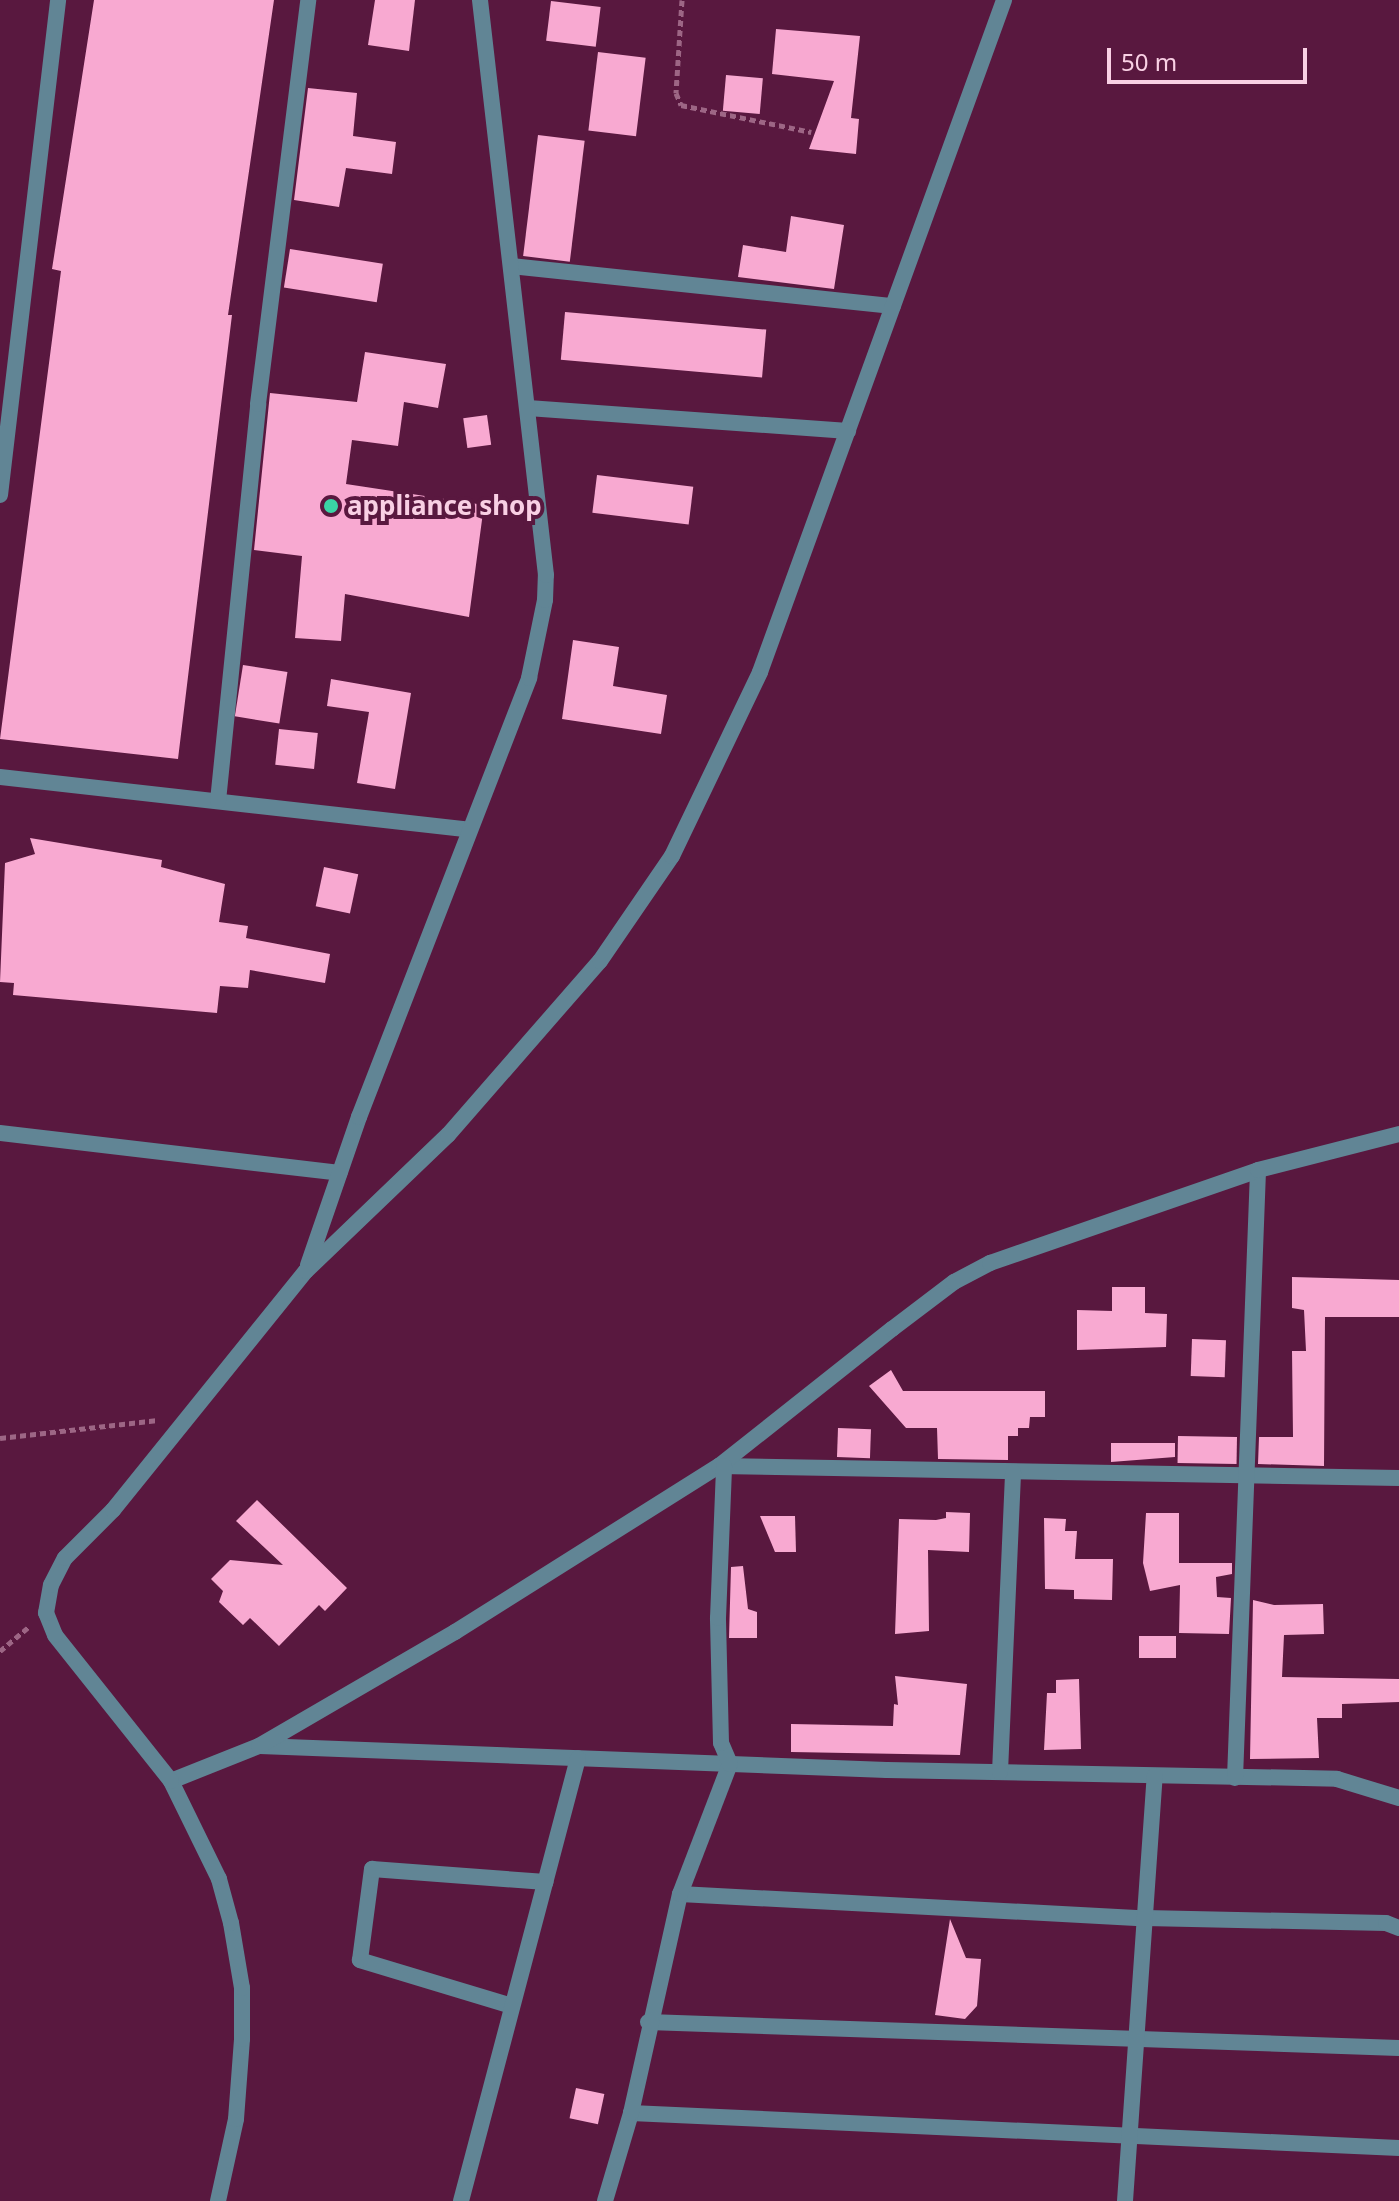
<!DOCTYPE html>
<style>
body{margin:0}
#map{position:relative;width:1399px;height:2201px;overflow:hidden;background:#59183f;font-family:"Noto Sans",sans-serif}
div>[style]{position:absolute}
[style*='--x']{left:calc(var(--x)*1px);top:calc(var(--y)*1px);width:calc(var(--w)*1px);rotate:calc(var(--a)*1deg)}
.building>*{inset:0;background:#f8a9d1;transform-origin:0 0}
.path>*{height:5px;margin-top:-2.5px;transform-origin:0;background:repeating-linear-gradient(90deg,#9d6685 0 6px,transparent 0 10px)}
.minor>*{height:16px;margin:-8px;padding:0 8px;transform-origin:8px;border-radius:8px;background:#618595}
.dots>*{width:22px;height:22px;translate:-50% -50%;box-sizing:border-box;border:4px solid #59183f;border-radius:50%}
span{translate:-50% -50%;white-space:nowrap;text-align:center;line-height:1.15;-webkit-text-stroke:8px #59183f;paint-order:stroke}
.poi-label{font-size:26px;color:#f9d0e4;font-weight:700}
.left{translate:0 -50%;text-align:left}
.scale{position:absolute;left:1107px;top:48px;width:200px;height:36px;box-sizing:border-box;border:4px solid #f9d0e4;border-top:0;padding-left:10px;font-size:24px;line-height:28px;white-space:nowrap;color:#f9d0e4;-webkit-text-stroke:6px #59183f;paint-order:stroke}
</style>
<div id="map">
<div class="building">
<div style="clip-path:polygon(94px 0,274px 0,228px 315px,232px 315px,178px 759px,0 739px,61px 271px,52px 269px)"></div>
<div style="clip-path:polygon(375px 0,415px 0,409px 51px,368px 45px)"></div>
<div style="left:551px;top:1px;width:50px;height:40px;rotate:7deg"></div>
<div style="clip-path:polygon(776px 29px,860px 36px,851px 118px,859px 119px,856px 154px,809px 149px,834px 81px,772px 74px)"></div>
<div style="left:598px;top:52px;width:48px;height:79px;rotate:7deg"></div>
<div style="left:726px;top:75px;width:37px;height:36px;rotate:5deg"></div>
<div style="clip-path:polygon(308px 88px,357px 93px,353px 136px,396px 142px,392px 174px,346px 168px,339px 207px,294px 200px)"></div>
<div style="left:538px;top:135px;width:47px;height:122px;rotate:7deg"></div>
<div style="clip-path:polygon(791px 216px,844px 225px,834px 289px,738px 277px,743px 245px,786px 252px)"></div>
<div style="left:290px;top:249px;width:94px;height:39px;rotate:9deg"></div>
<div style="left:565px;top:312px;width:202px;height:48px;rotate:5deg"></div>
<div style="clip-path:polygon(365px 352px,446px 364px,438px 408px,404px 402px,398px 446px,352px 440px,346px 484px,484px 505px,469px 617px,345px 594px,341px 641px,295px 638px,302px 556px,254px 550px,270px 393px,357px 402px)"></div>
<div style="left:487px;top:415px;width:30px;height:24px;rotate:82deg"></div>
<div style="left:597px;top:475px;width:97px;height:38px;rotate:7deg"></div>
<div style="clip-path:polygon(573px 640px,619px 647px,613px 686px,667px 695px,661px 734px,562px 719px)"></div>
<div style="left:243px;top:665px;width:45px;height:52px;rotate:9deg"></div>
<div style="clip-path:polygon(331px 679px,411px 693px,395px 789px,357px 783px,369px 712px,327px 706px)"></div>
<div style="left:279px;top:729px;width:39px;height:36px;rotate:6deg"></div>
<div style="clip-path:polygon(30px 838px,162px 860px,161px 867px,225px 884px,219px 922px,248px 926px,246px 938px,330px 954px,325px 983px,250px 970px,248px 988px,220px 986px,217px 1013px,13px 995px,14px 983px,0 982px,5px 863px,35px 854px)"></div>
<div style="left:324px;top:867px;width:35px;height:40px;rotate:12deg"></div>
<div style="clip-path:polygon(1292px 1277px,1399px 1280px,1399px 1317px,1325px 1317px,1324px 1466px,1258px 1464px,1259px 1437px,1293px 1437px,1292px 1351px,1306px 1351px,1304px 1310px,1292px 1308px)"></div>
<div style="clip-path:polygon(1112px 1287px,1145px 1287px,1145px 1313px,1167px 1314px,1166px 1347px,1077px 1350px,1077px 1310px,1112px 1311px)"></div>
<div style="left:1192px;top:1339px;width:34px;height:37px;rotate:2deg"></div>
<div style="clip-path:polygon(891px 1370px,903px 1391px,1045px 1391px,1045px 1417px,1030px 1417px,1029px 1428px,1018px 1428px,1018px 1436px,1008px 1436px,1008px 1460px,938px 1459px,937px 1428px,906px 1428px,869px 1386px)"></div>
<div style="left:838px;top:1428px;width:33px;height:29px;rotate:2deg"></div>
<div style="left:1178px;top:1436px;width:59px;height:27px;rotate:1deg"></div>
<div style="clip-path:polygon(1111px 1443px,1175px 1443px,1175px 1457px,1111px 1462px)"></div>
<div style="clip-path:polygon(257px 1500px,347px 1588px,325px 1611px,319px 1605px,279px 1646px,250px 1618px,243px 1625px,219px 1602px,223px 1591px,211px 1579px,230px 1560px,283px 1565px,236px 1521px)"></div>
<div style="clip-path:polygon(946px 1512px,970px 1513px,969px 1552px,928px 1550px,929px 1631px,895px 1634px,899px 1519px,936px 1520px,946px 1518px)"></div>
<div style="clip-path:polygon(1146px 1513px,1179px 1513px,1179px 1563px,1232px 1563px,1232px 1574px,1216px 1577px,1217px 1597px,1231px 1598px,1229px 1634px,1179px 1633px,1180px 1585px,1150px 1591px,1143px 1563px)"></div>
<div style="clip-path:polygon(760px 1516px,795px 1516px,796px 1552px,775px 1552px)"></div>
<div style="clip-path:polygon(1044px 1518px,1066px 1519px,1065px 1531px,1077px 1531px,1075px 1559px,1113px 1559px,1112px 1600px,1074px 1599px,1074px 1590px,1045px 1589px)"></div>
<div style="clip-path:polygon(743px 1566px,748px 1609px,757px 1612px,757px 1638px,729px 1638px,731px 1567px)"></div>
<div style="clip-path:polygon(1253px 1600px,1274px 1605px,1323px 1604px,1324px 1634px,1284px 1635px,1282px 1677px,1399px 1679px,1399px 1702px,1342px 1704px,1342px 1718px,1317px 1718px,1319px 1758px,1250px 1759px)"></div>
<div style="left:1176px;top:1636px;width:22px;height:37px;rotate:90deg"></div>
<div style="clip-path:polygon(895px 1676px,967px 1684px,960px 1755px,791px 1752px,791px 1724px,893px 1726px,894px 1704px,898px 1705px)"></div>
<div style="clip-path:polygon(1079px 1679px,1081px 1749px,1044px 1750px,1047px 1693px,1056px 1693px,1056px 1680px)"></div>
<div style="clip-path:polygon(950px 1919px,966px 1958px,981px 1959px,977px 2006px,965px 2019px,935px 2015px)"></div>
<div style="left:576px;top:2088px;width:29px;height:31px;rotate:12deg"></div>
</div>
<div class="path">
<div style="--x:682;--y:0;--w:93;--a:93.7"></div>
<div style="--x:676;--y:93;--w:13;--a:67"></div>
<div style="--x:681;--y:105;--w:133;--a:11.7"></div>
<div style="--x:0;--y:1438;--w:159;--a:-6.5"></div>
<div style="--x:0;--y:1651;--w:39;--a:-40"></div>
</div>
<div class="minor">
<div style="--x:511;--y:266;--w:384;--a:6"></div>
<div style="--x:528;--y:408;--w:321;--a:4.1"></div>
<div style="--x:0;--y:495;--w:498;--a:-83.3"></div>
<div style="--x:0;--y:777;--w:472;--a:6.4"></div>
<div style="--x:218;--y:801;--w:399;--a:-84.2"></div>
<div style="--x:258;--y:404;--w:407;--a:-82.9"></div>
<div style="--x:0;--y:1133;--w:342;--a:6.7"></div>
<div style="--x:308;--y:1265;--w:157;--a:-71"></div>
<div style="--x:359;--y:1117;--w:471;--a:-68.8"></div>
<div style="--x:529;--y:678;--w:80;--a:-78.4"></div>
<div style="--x:545;--y:600;--w:25;--a:-88"></div>
<div style="--x:546;--y:575;--w:579;--a:-96.55"></div>
<div style="--x:719;--y:1466;--w:680;--a:1.01"></div>
<div style="--x:260;--y:1746;--w:627;--a:2.19"></div>
<div style="--x:887;--y:1770;--w:450;--a:1.1"></div>
<div style="--x:1337;--y:1779;--w:65;--a:17"></div>
<div style="--x:1000;--y:1772;--w:300;--a:-87.5"></div>
<div style="--x:1235;--y:1778;--w:608;--a:-87.83"></div>
<div style="--x:171;--y:1781;--w:95;--a:-21.7"></div>
<div style="--x:259;--y:1746;--w:227;--a:-30.2"></div>
<div style="--x:455;--y:1632;--w:312;--a:-32.2"></div>
<div style="--x:719;--y:1466;--w:221;--a:-38.4"></div>
<div style="--x:892;--y:1329;--w:78;--a:-37.2"></div>
<div style="--x:954;--y:1282;--w:41;--a:-27.8"></div>
<div style="--x:990;--y:1263;--w:284;--a:-19.1"></div>
<div style="--x:1258;--y:1170;--w:146;--a:-14.3"></div>
<div style="--x:680;--y:1894;--w:466;--a:3"></div>
<div style="--x:1145;--y:1918;--w:241;--a:1.2"></div>
<div style="--x:1386;--y:1923;--w:14;--a:21"></div>
<div style="--x:512;--y:2006;--w:159;--a:-163.2"></div>
<div style="--x:360;--y:1960;--w:92;--a:-82.5"></div>
<div style="--x:372;--y:1869;--w:174;--a:4.3"></div>
<div style="--x:648;--y:2022;--w:751;--a:1.98"></div>
<div style="--x:631;--y:2113;--w:769;--a:2.61"></div>
<div style="--x:218;--y:2201;--w:84;--a:-77.6"></div>
<div style="--x:236;--y:2119;--w:80;--a:-85.7"></div>
<div style="--x:242;--y:2039;--w:51;--a:-90"></div>
<div style="--x:242;--y:1988;--w:66;--a:-99.6"></div>
<div style="--x:231;--y:1923;--w:46;--a:-105.3"></div>
<div style="--x:219;--y:1879;--w:109;--a:-116.1"></div>
<div style="--x:171;--y:1781;--w:186;--a:-128.5"></div>
<div style="--x:55;--y:1635;--w:24;--a:-112"></div>
<div style="--x:46;--y:1613;--w:28;--a:-80"></div>
<div style="--x:51;--y:1585;--w:30;--a:-63"></div>
<div style="--x:65;--y:1558;--w:68;--a:-45"></div>
<div style="--x:113;--y:1510;--w:307;--a:-51.1"></div>
<div style="--x:306;--y:1271;--w:197;--a:-43.8"></div>
<div style="--x:448;--y:1135;--w:231;--a:-48.9"></div>
<div style="--x:600;--y:961;--w:127;--a:-55.6"></div>
<div style="--x:672;--y:856;--w:204;--a:-64.4"></div>
<div style="--x:760;--y:672;--w:715;--a:-70.04"></div>
<div style="--x:461;--y:2201;--w:458;--a:-75.2"></div>
<div style="--x:605;--y:2201;--w:92;--a:-73.5"></div>
<div style="--x:631;--y:2113;--w:224;--a:-77.4"></div>
<div style="--x:680;--y:1894;--w:139;--a:-69"></div>
<div style="--x:730;--y:1764;--w:23;--a:-113"></div>
<div style="--x:721;--y:1743;--w:125;--a:-91.4"></div>
<div style="--x:718;--y:1618;--w:152;--a:-87.7"></div>
<div style="--x:1125;--y:2201;--w:426;--a:-86"></div>
</div>
<div class="dots">
<div style="left:331px;top:506px;background:#3ad4a5"></div>
</div>
<div class="poi-label">
<span class="left" style="left:347px;top:506px">appliance shop</span>
</div>
<div class="scale">50 m</div>
</div>
